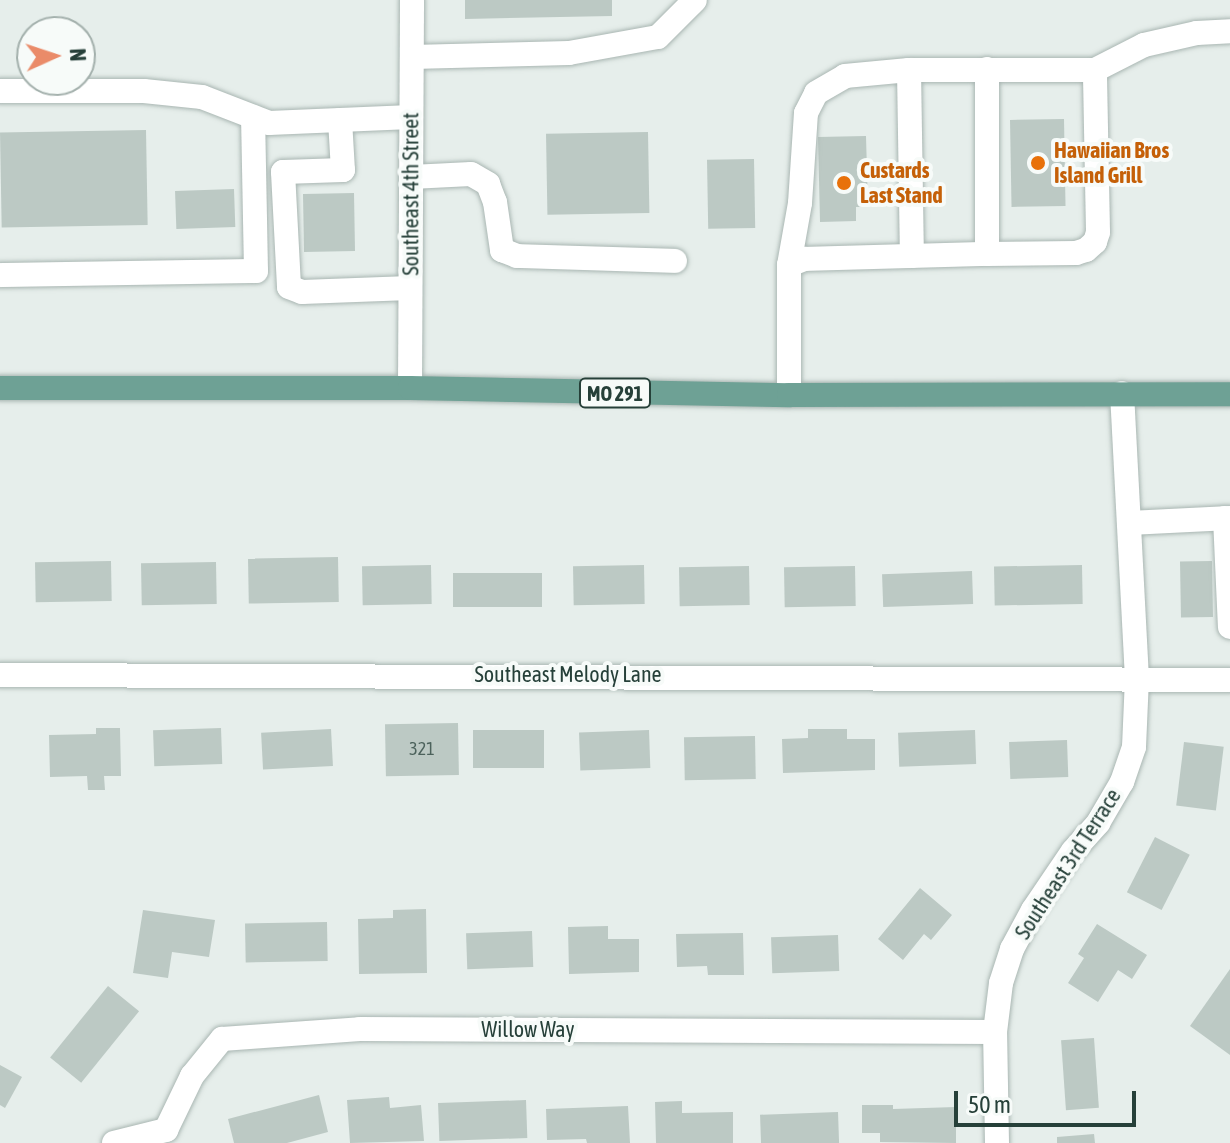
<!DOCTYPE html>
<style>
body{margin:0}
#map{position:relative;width:1230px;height:1143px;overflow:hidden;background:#e6eeeb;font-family:"Asap Condensed",sans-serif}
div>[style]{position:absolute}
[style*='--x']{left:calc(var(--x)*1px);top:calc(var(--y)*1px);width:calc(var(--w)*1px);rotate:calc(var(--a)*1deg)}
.building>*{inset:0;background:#bcc9c4;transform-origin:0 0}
.roads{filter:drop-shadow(0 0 2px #a9b6b2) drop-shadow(0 0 2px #a9b6b2)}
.minor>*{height:24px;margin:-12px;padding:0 12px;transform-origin:12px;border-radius:12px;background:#fff}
.major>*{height:24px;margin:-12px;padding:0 12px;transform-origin:12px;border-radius:12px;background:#6ea195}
.dots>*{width:22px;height:22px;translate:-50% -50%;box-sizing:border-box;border:4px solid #f7fbf9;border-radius:50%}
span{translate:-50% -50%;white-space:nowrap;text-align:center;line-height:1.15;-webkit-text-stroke:8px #f7fbf9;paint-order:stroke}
.number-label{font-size:18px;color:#4c625c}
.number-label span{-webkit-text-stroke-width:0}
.shield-label span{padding:2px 6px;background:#f7fbf9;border:2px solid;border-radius:6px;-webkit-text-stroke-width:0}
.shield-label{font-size:20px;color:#264039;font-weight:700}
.food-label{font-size:22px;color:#c56008;font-weight:700}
.left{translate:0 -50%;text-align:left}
.street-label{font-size:22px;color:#264039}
.north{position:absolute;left:16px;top:16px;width:80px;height:80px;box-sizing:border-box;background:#f7fbf9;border:2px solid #a3b0ac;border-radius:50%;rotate:87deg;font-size:22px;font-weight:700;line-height:32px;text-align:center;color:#264039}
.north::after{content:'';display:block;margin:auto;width:28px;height:36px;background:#ea8b69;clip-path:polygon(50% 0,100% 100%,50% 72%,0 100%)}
.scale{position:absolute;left:954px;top:1091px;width:182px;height:36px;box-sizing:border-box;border:4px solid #264039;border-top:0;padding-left:10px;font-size:24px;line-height:28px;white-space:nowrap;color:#264039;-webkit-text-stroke:6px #f7fbf9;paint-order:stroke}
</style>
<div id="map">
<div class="building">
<div style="clip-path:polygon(465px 0,612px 0,612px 16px,465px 19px)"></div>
<div style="left:1064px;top:119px;width:87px;height:54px;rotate:89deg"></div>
<div style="left:146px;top:130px;width:95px;height:146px;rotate:89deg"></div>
<div style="left:648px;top:132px;width:81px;height:102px;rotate:89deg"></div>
<div style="clip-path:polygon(866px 136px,868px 207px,856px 207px,856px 221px,820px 222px,818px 137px)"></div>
<div style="left:754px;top:159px;width:69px;height:47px;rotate:89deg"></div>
<div style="left:234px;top:189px;width:38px;height:59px;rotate:88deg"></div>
<div style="left:354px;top:193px;width:58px;height:51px;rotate:89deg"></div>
<div style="left:338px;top:557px;width:45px;height:90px;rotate:89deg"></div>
<div style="left:111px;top:561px;width:40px;height:76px;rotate:89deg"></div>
<div style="left:1212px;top:561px;width:56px;height:32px;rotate:89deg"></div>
<div style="left:216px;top:562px;width:42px;height:75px;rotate:89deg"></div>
<div style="left:431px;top:565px;width:39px;height:69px;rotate:89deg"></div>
<div style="left:644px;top:565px;width:39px;height:71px;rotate:89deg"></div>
<div style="left:1082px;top:565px;width:39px;height:88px;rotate:89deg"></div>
<div style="left:749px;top:566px;width:39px;height:70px;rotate:89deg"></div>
<div style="left:855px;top:566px;width:40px;height:71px;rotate:89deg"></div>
<div style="left:972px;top:571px;width:33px;height:90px;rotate:88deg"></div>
<div style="left:542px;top:573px;width:34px;height:89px;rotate:90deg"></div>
<div style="left:458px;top:723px;width:52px;height:73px;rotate:89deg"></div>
<div style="clip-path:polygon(96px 728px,120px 728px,121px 776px,104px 776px,105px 790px,88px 790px,87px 776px,50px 777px,49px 735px,96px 734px)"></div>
<div style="left:221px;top:728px;width:36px;height:68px;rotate:88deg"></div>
<div style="left:331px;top:729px;width:37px;height:70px;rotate:87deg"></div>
<div style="clip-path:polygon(808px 729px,847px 729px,847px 739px,875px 739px,875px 770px,783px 773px,782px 739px,808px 738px)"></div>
<div style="left:544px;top:730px;width:38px;height:71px;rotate:90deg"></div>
<div style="left:649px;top:730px;width:38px;height:70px;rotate:88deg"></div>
<div style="left:975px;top:730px;width:34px;height:77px;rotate:88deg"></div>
<div style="left:755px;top:736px;width:43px;height:71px;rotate:89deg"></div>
<div style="left:1067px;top:740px;width:37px;height:58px;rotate:88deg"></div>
<div style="left:1184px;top:742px;width:40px;height:64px;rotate:7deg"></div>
<div style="left:1155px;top:837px;width:39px;height:62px;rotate:27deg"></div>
<div style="clip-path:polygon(920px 888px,952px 915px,931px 940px,924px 934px,903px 960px,878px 939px)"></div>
<div style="clip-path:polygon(426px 909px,427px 973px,359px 974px,358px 919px,393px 918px,393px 910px)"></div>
<div style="clip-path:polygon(143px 910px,215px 920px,209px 957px,172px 952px,168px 978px,133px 973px)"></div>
<div style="left:327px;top:922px;width:39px;height:82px;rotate:89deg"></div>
<div style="clip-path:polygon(1097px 924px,1147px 955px,1132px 979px,1118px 970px,1098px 1002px,1068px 983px,1084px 958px,1078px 954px)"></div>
<div style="clip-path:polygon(608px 926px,608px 939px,639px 939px,639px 972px,569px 974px,568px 927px)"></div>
<div style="left:532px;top:931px;width:36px;height:66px;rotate:88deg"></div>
<div style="clip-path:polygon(743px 933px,744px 975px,708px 975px,707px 966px,677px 967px,676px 934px)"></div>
<div style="left:838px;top:935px;width:36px;height:67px;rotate:88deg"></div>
<div style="clip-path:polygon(1230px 969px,1230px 1055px,1190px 1026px)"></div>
<div style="left:108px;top:986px;width:40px;height:92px;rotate:39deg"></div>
<div style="left:1094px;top:1038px;width:70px;height:33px;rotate:86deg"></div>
<div style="clip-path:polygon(0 1065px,22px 1077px,5px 1108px,0 1105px)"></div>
<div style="clip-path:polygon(319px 1095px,328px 1132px,287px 1143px,234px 1143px,228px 1119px)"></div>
<div style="clip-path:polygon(389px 1097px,390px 1108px,421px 1105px,424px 1141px,350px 1143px,347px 1100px)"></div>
<div style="left:526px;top:1100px;width:38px;height:88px;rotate:88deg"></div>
<div style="clip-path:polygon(682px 1101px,682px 1113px,733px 1112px,733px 1143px,656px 1143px,655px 1102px)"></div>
<div style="clip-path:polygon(862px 1105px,893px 1105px,893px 1109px,956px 1107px,956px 1143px,880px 1142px,880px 1133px,862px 1133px)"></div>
<div style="clip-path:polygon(628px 1106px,630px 1143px,587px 1143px,586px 1139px,547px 1140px,546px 1109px)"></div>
<div style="left:838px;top:1112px;width:31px;height:78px;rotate:88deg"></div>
<div style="clip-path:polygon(1094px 1134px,1095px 1143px,1057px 1143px,1057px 1137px)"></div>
</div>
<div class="roads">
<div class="minor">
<div style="--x:412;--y:57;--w:157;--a:-1.5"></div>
<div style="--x:569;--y:53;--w:90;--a:-10.2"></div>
<div style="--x:658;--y:37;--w:52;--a:-45"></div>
<div style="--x:987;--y:69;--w:185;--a:90"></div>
<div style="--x:987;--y:254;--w:89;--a:-0.6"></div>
<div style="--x:1076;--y:253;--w:10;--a:-17"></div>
<div style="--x:1086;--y:250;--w:12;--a:-42"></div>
<div style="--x:1095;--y:242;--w:10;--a:-73"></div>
<div style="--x:1098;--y:232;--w:162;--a:-91.1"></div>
<div style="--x:909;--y:70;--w:186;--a:89.1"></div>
<div style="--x:0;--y:91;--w:144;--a:0"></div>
<div style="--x:144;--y:91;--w:58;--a:5.9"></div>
<div style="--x:202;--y:97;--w:72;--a:21.2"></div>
<div style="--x:269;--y:123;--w:142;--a:-2.4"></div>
<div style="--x:340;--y:120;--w:50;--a:86.6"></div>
<div style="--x:343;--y:170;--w:60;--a:178.1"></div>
<div style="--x:283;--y:172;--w:115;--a:87"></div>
<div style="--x:289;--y:287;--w:14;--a:21"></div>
<div style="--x:302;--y:292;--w:108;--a:-2.1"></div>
<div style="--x:411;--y:177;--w:60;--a:-2.9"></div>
<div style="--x:471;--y:174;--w:20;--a:30"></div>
<div style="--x:488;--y:184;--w:19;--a:69"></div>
<div style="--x:495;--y:202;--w:49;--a:81.7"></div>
<div style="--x:502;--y:250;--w:16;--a:22"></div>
<div style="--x:517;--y:256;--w:158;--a:1.8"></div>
<div style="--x:789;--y:265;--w:63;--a:-79.9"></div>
<div style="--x:800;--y:203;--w:90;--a:-86.2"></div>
<div style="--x:806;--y:113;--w:22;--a:-63"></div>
<div style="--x:816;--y:93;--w:34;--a:-30"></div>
<div style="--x:845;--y:76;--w:64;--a:-5.4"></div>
<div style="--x:909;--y:70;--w:186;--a:0"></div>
<div style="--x:1095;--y:70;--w:55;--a:-27"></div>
<div style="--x:1144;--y:45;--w:54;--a:-12.8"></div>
<div style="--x:1197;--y:33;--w:33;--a:-3"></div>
<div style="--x:0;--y:275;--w:256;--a:-0.9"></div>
<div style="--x:256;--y:271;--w:154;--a:-91.1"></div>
<div style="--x:410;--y:388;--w:388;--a:-89.7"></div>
<div style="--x:789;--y:395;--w:130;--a:-90"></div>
<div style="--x:789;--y:265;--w:17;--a:-21"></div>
<div style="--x:805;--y:259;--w:182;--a:-1.6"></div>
<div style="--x:1225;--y:518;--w:109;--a:87.4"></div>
<div style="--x:1129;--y:523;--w:101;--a:-2.8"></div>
<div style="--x:0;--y:675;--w:1230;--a:0.23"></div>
<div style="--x:114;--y:1143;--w:54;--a:-14"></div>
<div style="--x:166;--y:1130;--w:60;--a:-64.3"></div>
<div style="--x:192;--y:1076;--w:48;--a:-51"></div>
<div style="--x:222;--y:1039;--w:138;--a:-4.1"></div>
<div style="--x:360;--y:1029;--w:635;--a:0.27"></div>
<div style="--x:997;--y:1143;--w:111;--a:-91"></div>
<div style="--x:995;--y:1032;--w:49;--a:-83"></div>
<div style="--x:1001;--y:983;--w:36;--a:-72"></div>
<div style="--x:1012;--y:949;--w:44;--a:-61.7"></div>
<div style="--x:1033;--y:910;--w:71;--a:-55.9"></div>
<div style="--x:1073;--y:851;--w:38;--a:-48"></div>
<div style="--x:1098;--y:823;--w:48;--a:-59.7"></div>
<div style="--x:1122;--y:782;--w:37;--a:-71"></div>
<div style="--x:1134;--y:747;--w:68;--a:-87.5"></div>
<div style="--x:1137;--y:679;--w:286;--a:-93"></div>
</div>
<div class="major">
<div style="--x:0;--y:388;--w:410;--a:0"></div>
<div style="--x:410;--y:388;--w:379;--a:1.1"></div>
<div style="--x:789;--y:395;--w:441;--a:-0.1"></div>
</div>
</div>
<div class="dots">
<div style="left:1038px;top:163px;background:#e8710a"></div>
<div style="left:844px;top:183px;background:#e8710a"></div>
</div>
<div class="number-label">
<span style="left:422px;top:749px">321</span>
</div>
<div class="shield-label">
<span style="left:615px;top:393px">MO 291</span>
</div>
<div class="food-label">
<span class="left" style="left:1054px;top:163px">Hawaiian Bros<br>Island Grill</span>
<span class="left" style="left:860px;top:183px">Custards<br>Last Stand</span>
</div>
<div class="street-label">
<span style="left:411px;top:194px;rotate:-90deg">Southeast 4th Street</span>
<span style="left:568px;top:675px">Southeast Melody Lane</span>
<span style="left:1068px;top:864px;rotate:-57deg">Southeast 3rd Terrace</span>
<span style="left:528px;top:1030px">Willow Way</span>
</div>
<div class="north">N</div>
<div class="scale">50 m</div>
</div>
